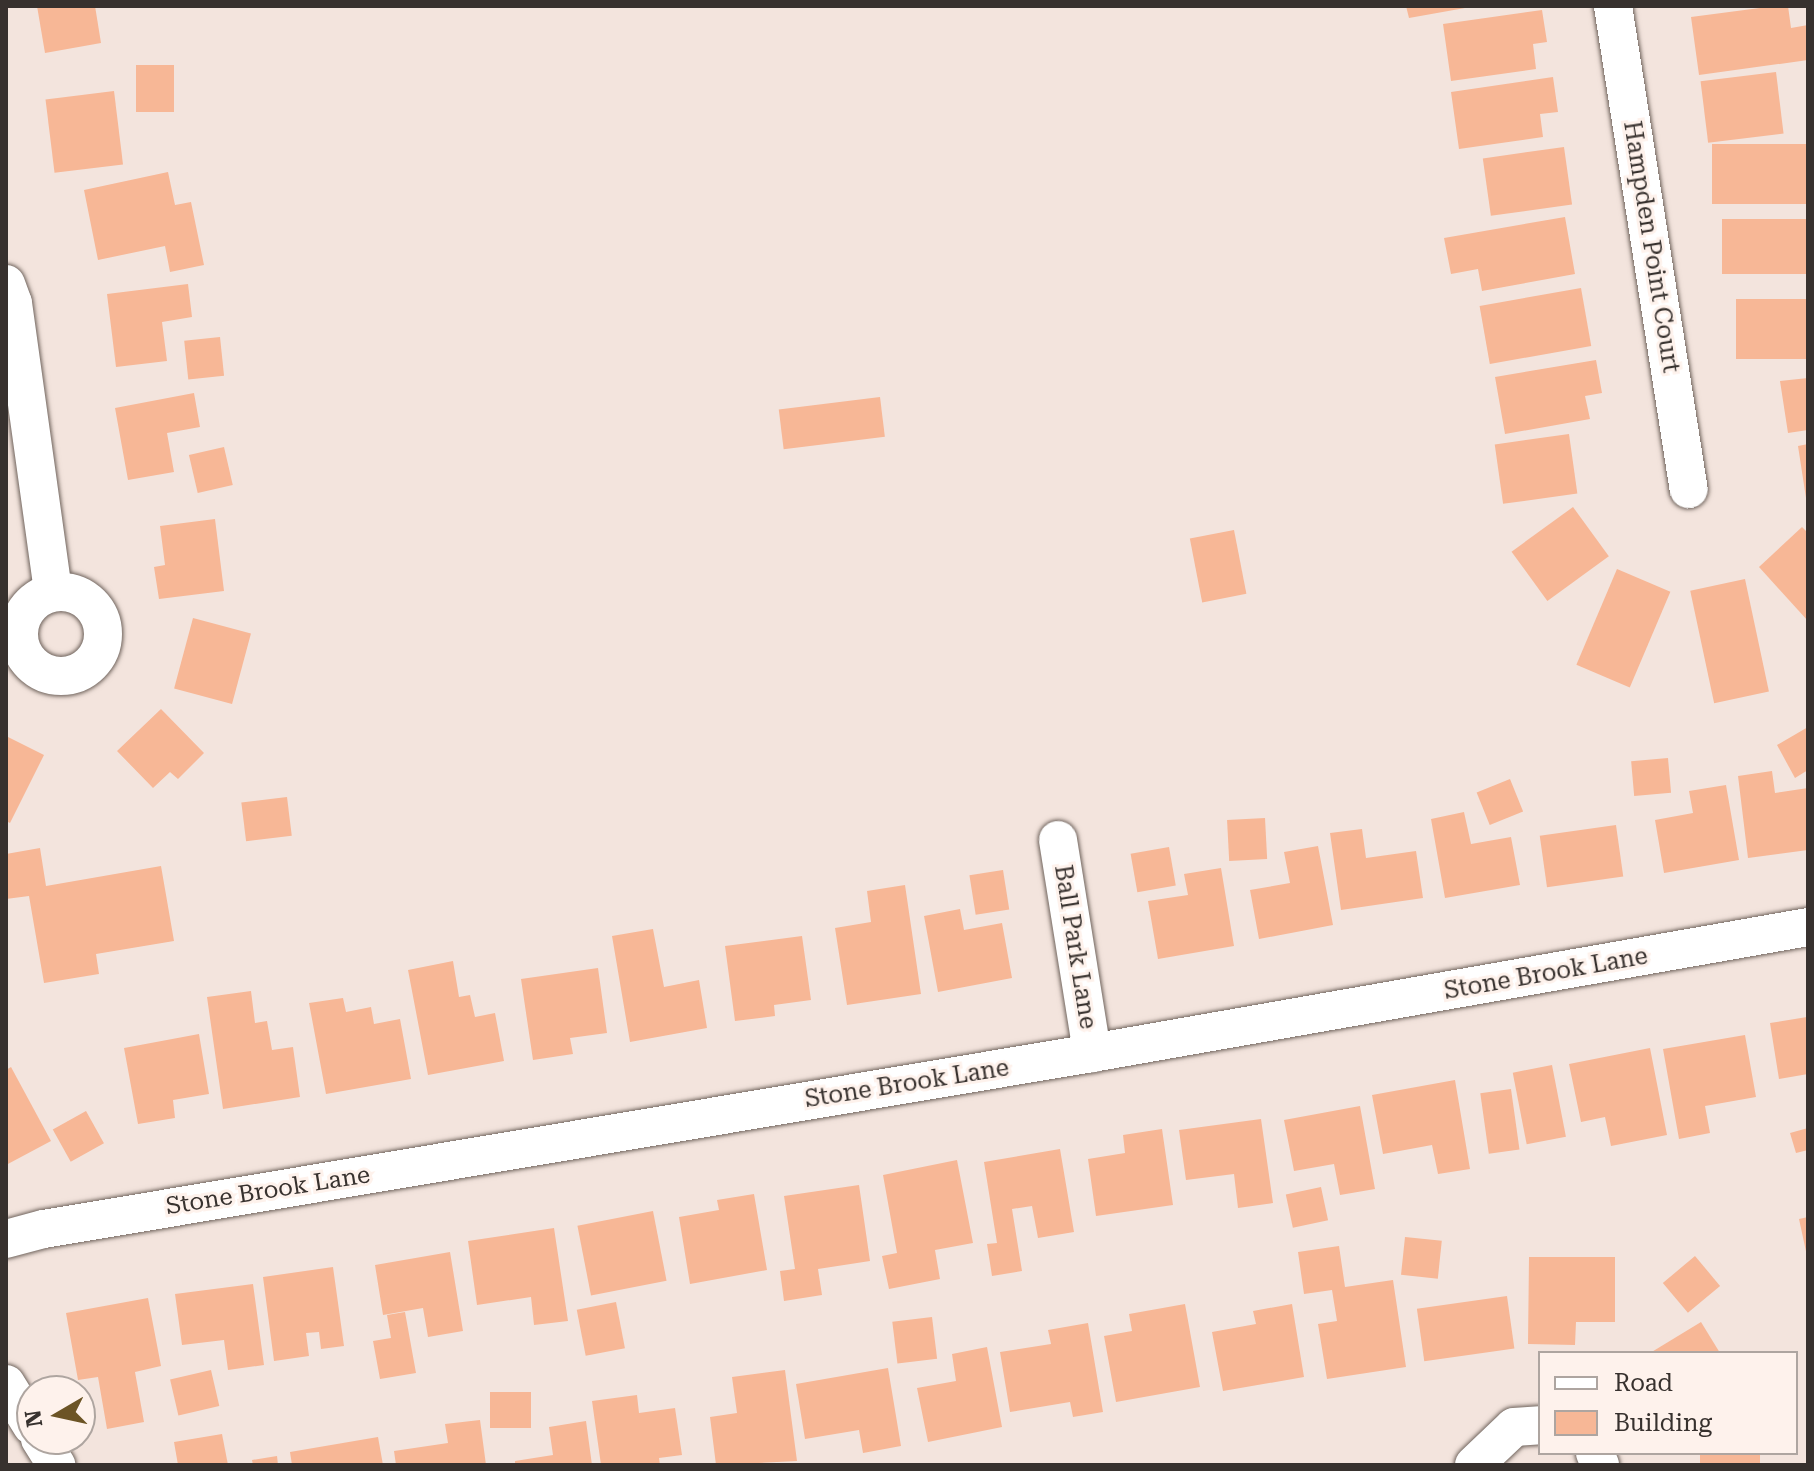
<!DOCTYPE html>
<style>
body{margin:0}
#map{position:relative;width:1814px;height:1471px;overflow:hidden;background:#f3e4dd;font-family:"Roboto Serif",serif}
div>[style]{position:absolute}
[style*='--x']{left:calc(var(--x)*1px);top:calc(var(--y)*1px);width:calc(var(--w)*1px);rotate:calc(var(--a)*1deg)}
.building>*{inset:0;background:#f7b796;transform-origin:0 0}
.roads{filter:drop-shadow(0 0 2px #70645d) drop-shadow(0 0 2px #70645d)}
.minor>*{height:38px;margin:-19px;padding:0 19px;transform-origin:19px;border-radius:19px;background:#fff}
.minor>.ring{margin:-19px;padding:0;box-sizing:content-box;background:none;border:38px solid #fff;border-radius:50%}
span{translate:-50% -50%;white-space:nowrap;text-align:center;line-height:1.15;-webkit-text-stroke:6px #fef2ec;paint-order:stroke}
.street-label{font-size:24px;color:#37312e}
.frame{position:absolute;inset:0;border:8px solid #37312e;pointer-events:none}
.legend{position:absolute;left:1538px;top:1351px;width:260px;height:104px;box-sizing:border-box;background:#fef2ec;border:2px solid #aea5a0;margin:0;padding:10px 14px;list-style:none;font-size:24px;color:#37312e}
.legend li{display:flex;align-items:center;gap:16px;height:40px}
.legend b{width:40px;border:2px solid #aea5a0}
.north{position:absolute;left:16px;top:1375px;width:80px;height:80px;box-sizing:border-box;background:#fef2ec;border:2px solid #aea5a0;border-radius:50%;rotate:261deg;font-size:22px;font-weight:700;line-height:32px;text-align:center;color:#37312e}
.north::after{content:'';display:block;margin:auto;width:28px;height:36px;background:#6c5425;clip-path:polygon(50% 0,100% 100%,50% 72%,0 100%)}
</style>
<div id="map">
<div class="building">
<div style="clip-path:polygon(37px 6px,95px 6px,101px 43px,45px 53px)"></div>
<div style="clip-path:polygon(1406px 6px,1465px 6px,1465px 8px,1409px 18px)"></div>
<div style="clip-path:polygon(1775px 6px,1788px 6px,1791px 28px,1808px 25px,1808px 60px,1699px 75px,1691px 17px)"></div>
<div style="clip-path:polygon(1542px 10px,1547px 42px,1533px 44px,1536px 69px,1451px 81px,1443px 24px)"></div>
<div style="left:174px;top:65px;width:47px;height:38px;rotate:90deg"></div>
<div style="left:1776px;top:72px;width:62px;height:76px;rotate:83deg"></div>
<div style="clip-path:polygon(1553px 77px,1558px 112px,1540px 114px,1543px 137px,1459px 149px,1451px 92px)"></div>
<div style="left:114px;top:91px;width:74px;height:69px;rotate:83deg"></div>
<div style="left:1808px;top:144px;width:60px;height:96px;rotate:90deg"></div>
<div style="left:1564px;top:147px;width:58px;height:82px;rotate:82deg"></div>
<div style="clip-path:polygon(168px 172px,175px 205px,191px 202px,204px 265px,170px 272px,165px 246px,98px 260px,84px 190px)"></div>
<div style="clip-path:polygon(1565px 217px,1575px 274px,1482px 291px,1478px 269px,1451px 274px,1444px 238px)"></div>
<div style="left:1808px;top:219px;width:55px;height:86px;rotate:90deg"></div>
<div style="clip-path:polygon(188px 284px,192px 317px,162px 322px,167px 361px,116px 367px,107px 294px)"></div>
<div style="left:1581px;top:288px;width:59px;height:103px;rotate:80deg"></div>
<div style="left:1808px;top:299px;width:60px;height:72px;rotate:90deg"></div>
<div style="left:220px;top:337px;width:39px;height:36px;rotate:84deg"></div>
<div style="clip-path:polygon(1596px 360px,1602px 393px,1585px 396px,1590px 419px,1505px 434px,1495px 377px)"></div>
<div style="clip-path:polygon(1808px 378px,1808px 430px,1788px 433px,1780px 381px)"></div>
<div style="clip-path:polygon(194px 393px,200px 427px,167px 433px,174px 472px,128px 480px,115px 408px)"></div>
<div style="left:880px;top:397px;width:40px;height:102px;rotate:83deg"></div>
<div style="left:1569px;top:434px;width:60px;height:75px;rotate:82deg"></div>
<div style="clip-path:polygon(1808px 444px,1808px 498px,1806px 498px,1798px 446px)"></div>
<div style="left:224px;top:447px;width:39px;height:36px;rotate:77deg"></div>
<div style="left:1573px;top:507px;width:61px;height:76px;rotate:54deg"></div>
<div style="clip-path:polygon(215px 519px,224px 591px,159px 599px,154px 567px,165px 565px,160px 526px)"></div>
<div style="clip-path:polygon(1802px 527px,1808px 533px,1808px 621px,1759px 567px)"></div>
<div style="left:1234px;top:530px;width:65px;height:45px;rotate:79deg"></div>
<div style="left:1617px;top:569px;width:58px;height:104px;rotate:23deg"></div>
<div style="left:1745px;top:579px;width:115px;height:56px;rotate:78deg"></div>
<div style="left:193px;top:618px;width:60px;height:73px;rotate:15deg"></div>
<div style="clip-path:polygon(161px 709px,204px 753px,178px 779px,170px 772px,153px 788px,117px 751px)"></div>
<div style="clip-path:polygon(1808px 727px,1808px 770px,1795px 778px,1777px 745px)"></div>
<div style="clip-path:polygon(6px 736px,44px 755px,10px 823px,6px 821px)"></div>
<div style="left:1668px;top:758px;width:35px;height:37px;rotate:85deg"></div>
<div style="clip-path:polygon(1772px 771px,1775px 793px,1808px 788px,1808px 850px,1748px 858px,1738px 776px)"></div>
<div style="left:1510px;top:779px;width:35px;height:36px;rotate:68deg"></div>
<div style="clip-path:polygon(1726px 785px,1739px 860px,1664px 873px,1655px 820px,1693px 813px,1689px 791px)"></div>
<div style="left:287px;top:797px;width:39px;height:46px;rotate:83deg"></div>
<div style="clip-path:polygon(1464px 812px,1471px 844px,1511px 837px,1520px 885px,1445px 898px,1431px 819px)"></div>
<div style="left:1265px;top:818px;width:41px;height:38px;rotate:87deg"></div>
<div style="left:1616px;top:825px;width:52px;height:77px;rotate:82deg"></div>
<div style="clip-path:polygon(1362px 829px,1366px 858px,1416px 851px,1423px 898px,1341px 910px,1330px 833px)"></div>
<div style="clip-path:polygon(1318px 846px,1333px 925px,1259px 939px,1250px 890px,1290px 883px,1284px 852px)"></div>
<div style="left:1169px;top:847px;width:39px;height:39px;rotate:80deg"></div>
<div style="clip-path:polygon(40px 848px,46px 886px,161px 866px,174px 941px,96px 954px,99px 974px,44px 983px,29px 896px,6px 899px,6px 854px)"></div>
<div style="clip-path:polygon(1221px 868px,1234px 946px,1158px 959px,1148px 901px,1188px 895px,1184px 874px)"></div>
<div style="left:1003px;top:870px;width:40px;height:34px;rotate:81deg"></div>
<div style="clip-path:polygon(905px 885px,921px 994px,847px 1005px,835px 928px,871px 922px,867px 891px)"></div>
<div style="clip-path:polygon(960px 909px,964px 930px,1002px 923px,1012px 978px,938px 992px,924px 916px)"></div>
<div style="clip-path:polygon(653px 929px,664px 987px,699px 980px,707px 1028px,630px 1042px,612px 936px)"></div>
<div style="clip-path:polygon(802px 936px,811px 1000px,774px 1005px,775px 1016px,735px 1021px,725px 946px)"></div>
<div style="clip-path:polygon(453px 961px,459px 997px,470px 995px,475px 1017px,495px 1013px,504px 1061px,428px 1075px,408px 970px)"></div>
<div style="clip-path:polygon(598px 968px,607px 1033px,570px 1038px,573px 1054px,533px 1060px,521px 979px)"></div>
<div style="clip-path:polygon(251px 991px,255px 1023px,267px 1021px,272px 1050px,293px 1047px,300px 1097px,223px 1109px,207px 997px)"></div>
<div style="clip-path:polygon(343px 998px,346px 1012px,371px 1007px,374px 1024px,400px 1019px,411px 1079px,326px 1094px,309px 1003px)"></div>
<div style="clip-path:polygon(1807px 1017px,1808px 1074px,1779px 1079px,1770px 1023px)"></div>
<div style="clip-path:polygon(199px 1034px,209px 1094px,173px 1100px,175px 1118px,138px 1124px,124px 1048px)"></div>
<div style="clip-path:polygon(1745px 1035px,1756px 1097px,1705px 1106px,1710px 1133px,1679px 1139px,1663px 1049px)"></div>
<div style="clip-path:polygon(1650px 1048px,1667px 1135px,1611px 1146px,1605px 1117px,1581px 1122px,1569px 1064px)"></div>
<div style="left:1552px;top:1065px;width:73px;height:40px;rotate:79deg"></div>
<div style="clip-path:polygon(11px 1067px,51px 1141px,6px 1165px,6px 1070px)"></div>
<div style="clip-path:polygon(1455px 1080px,1470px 1169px,1438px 1174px,1432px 1145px,1383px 1154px,1372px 1095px)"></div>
<div style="left:1511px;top:1089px;width:61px;height:31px;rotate:82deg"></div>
<div style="clip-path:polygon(1360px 1106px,1375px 1189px,1340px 1195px,1334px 1164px,1294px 1171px,1284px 1120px)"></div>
<div style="left:86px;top:1111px;width:37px;height:38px;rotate:61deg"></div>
<div style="clip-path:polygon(1261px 1119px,1273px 1203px,1238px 1208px,1234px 1174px,1186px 1180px,1179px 1130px)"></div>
<div style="clip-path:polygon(1808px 1128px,1808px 1150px,1796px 1153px,1790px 1133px)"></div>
<div style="clip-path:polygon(1162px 1129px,1173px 1205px,1096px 1216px,1088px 1159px,1125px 1153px,1123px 1135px)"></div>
<div style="clip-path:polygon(1060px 1149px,1074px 1232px,1038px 1238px,1032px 1206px,1012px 1209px,1022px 1271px,992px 1276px,987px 1244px,997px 1243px,984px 1162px)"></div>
<div style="clip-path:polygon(957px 1160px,973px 1243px,935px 1250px,940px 1279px,889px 1289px,882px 1256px,897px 1253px,883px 1175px)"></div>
<div style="clip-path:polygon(859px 1185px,870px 1261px,818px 1269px,822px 1295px,784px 1301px,780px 1271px,795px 1269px,784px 1196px)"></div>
<div style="left:1321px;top:1187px;width:34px;height:36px;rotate:78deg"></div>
<div style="clip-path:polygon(754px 1194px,767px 1270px,690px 1284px,679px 1217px,719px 1210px,717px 1200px)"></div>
<div style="left:653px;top:1211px;width:71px;height:77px;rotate:79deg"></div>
<div style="clip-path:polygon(1808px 1217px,1808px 1255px,1807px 1256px,1799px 1219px)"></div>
<div style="clip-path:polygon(554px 1228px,568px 1321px,534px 1325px,531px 1297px,477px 1305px,468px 1241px)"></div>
<div style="left:1405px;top:1237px;width:37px;height:38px;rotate:6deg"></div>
<div style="clip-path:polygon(1339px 1246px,1345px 1287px,1393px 1280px,1406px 1367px,1327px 1379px,1318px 1324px,1337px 1321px,1332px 1290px,1304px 1294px,1298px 1252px)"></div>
<div style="clip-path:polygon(450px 1252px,463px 1331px,428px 1337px,423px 1308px,383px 1315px,375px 1265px)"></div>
<div style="left:1695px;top:1256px;width:39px;height:42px;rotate:50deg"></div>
<div style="clip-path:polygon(1529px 1257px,1615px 1257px,1615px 1322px,1576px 1322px,1575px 1345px,1528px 1344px)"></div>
<div style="clip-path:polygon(333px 1267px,344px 1346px,321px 1349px,319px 1332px,306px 1333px,309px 1356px,274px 1361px,263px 1277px)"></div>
<div style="clip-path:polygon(253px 1284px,264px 1365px,228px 1370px,224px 1340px,182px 1345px,175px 1294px)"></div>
<div style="left:1507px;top:1296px;width:53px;height:91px;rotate:82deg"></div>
<div style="clip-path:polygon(148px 1298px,161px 1366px,135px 1372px,144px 1422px,107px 1429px,98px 1377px,78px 1380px,66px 1313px)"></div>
<div style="left:616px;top:1302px;width:47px;height:40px;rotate:79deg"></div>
<div style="clip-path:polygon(1185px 1304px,1200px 1387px,1116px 1402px,1104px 1336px,1132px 1331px,1129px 1314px)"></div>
<div style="clip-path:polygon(1292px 1304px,1304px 1377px,1223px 1391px,1212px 1332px,1256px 1324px,1253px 1311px)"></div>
<div style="clip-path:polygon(405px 1312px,416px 1373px,380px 1379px,373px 1341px,391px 1338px,387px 1315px)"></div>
<div style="left:932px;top:1317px;width:42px;height:40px;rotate:83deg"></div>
<div style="clip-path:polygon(1701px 1322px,1720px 1353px,1650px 1353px)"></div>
<div style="clip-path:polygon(1088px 1323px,1103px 1412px,1073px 1417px,1070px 1402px,1010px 1412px,1000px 1352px,1051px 1344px,1048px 1330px)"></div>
<div style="clip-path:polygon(987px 1347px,1002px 1427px,928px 1442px,917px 1388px,956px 1381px,952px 1354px)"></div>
<div style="clip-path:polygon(888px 1368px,901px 1446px,863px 1453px,859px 1430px,805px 1439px,796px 1384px)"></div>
<div style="left:211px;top:1370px;width:37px;height:42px;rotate:77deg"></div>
<div style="clip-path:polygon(785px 1370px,797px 1461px,716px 1465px,710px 1417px,737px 1413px,732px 1377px)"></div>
<div style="left:490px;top:1392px;width:41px;height:36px"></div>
<div style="clip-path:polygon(637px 1395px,639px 1413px,675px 1408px,682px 1455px,659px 1458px,660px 1465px,601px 1465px,592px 1401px)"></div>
<div style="clip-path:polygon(480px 1420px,486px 1465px,396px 1465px,394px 1451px,448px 1443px,445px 1424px)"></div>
<div style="clip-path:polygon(586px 1421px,592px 1465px,515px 1465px,515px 1461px,553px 1455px,549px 1427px)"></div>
<div style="clip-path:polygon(222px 1434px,228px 1465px,178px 1465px,174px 1442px)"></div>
<div style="clip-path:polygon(378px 1437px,383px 1465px,292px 1465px,290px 1452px)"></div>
<div style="left:1700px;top:1453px;width:60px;height:12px"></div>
<div style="clip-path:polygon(277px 1456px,278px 1465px,253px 1465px,252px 1460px)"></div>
</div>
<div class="roads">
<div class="minor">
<div style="--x:1613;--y:6;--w:489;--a:81.1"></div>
<div style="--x:6;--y:284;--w:20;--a:70"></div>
<div style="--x:13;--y:303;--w:292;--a:82.1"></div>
<div class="ring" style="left:19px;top:592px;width:46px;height:46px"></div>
<div style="--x:1058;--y:840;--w:216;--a:80.9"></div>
<div style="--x:6;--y:1239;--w:39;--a:-15"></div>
<div style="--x:44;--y:1229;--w:1063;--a:-9.53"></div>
<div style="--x:1092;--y:1053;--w:727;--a:-9.98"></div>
<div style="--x:6;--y:1384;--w:49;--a:58.2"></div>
<div style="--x:40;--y:1439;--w:31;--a:58"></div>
<div style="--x:1595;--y:1453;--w:13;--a:67"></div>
<div style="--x:1474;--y:1465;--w:55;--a:-43.5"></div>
<div style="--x:1514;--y:1427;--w:26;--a:-4"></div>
</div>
</div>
<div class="street-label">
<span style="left:1651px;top:247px;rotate:81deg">Hampden Point Court</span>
<span style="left:1075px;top:947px;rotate:81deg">Ball Park Lane</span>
<span style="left:1546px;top:974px;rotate:-10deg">Stone Brook Lane</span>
<span style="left:907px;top:1084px;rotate:-9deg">Stone Brook Lane</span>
<span style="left:268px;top:1191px;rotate:-9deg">Stone Brook Lane</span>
</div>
<div class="frame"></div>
<ul class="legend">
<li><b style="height:10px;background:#fff"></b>Road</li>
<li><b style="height:22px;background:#f7b796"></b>Building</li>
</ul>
<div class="north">N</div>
</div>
